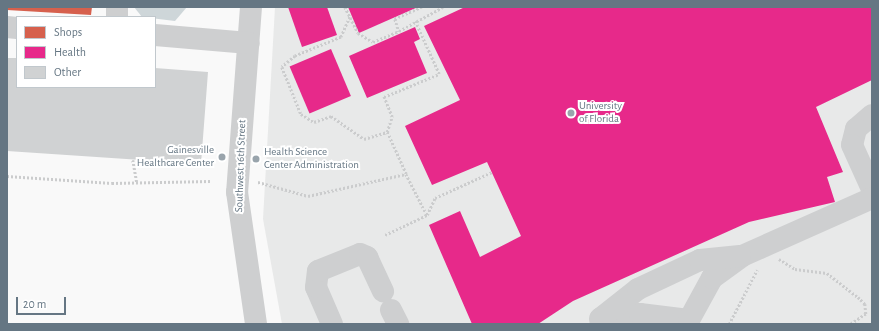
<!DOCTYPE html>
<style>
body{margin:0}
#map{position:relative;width:879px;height:331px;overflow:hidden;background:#f9f9f9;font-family:"Alegreya Sans",sans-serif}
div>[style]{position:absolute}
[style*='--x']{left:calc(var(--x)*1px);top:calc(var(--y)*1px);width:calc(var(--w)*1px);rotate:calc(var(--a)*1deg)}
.built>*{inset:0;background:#e8e9e9}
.water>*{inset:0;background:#ced6d9}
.shops>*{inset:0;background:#d6604d}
.health>*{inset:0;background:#e7298a;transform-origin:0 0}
.building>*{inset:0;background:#d0d2d3}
.path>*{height:2.5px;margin-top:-1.25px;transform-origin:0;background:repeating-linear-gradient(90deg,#cbcccd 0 2px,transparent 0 4px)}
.minor>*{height:22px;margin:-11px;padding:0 11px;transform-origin:11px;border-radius:11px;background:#cecfd0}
.dots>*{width:11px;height:11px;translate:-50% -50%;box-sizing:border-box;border:2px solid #fff;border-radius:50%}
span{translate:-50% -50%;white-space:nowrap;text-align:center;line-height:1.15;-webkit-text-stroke:4px #fff;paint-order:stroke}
.poi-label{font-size:11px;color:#657683}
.left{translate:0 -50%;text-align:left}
.right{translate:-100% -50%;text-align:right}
.street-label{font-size:11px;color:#657683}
.frame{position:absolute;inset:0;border:8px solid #657683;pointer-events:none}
.legend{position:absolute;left:16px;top:16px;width:140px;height:72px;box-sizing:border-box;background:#fff;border:1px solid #c1c8cd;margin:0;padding:5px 7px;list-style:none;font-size:12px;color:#657683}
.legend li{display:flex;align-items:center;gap:8px;height:20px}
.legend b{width:20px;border:1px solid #c1c8cd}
.scale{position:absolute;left:16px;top:297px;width:50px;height:18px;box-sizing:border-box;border:2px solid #657683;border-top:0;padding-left:5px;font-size:12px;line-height:14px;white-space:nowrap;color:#657683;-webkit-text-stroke:3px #fff;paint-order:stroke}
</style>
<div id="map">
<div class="built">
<div style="clip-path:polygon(275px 7px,872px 7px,872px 324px,282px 324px,263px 219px)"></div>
</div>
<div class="water">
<div style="clip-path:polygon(134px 7px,187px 7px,175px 21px,142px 17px)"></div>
</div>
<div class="shops">
<div style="clip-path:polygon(7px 7px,92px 7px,91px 15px,7px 10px)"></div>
</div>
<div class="health">
<div style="clip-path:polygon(288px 7px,327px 7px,337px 35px,302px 47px)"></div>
<div style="clip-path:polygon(348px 7px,418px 7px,359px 33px)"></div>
<div style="clip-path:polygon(465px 7px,872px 7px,872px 80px,816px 107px,843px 172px,827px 177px,835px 202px,749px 222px,573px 301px,538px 324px,472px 324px,429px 225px,460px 211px,480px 257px,521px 236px,487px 162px,432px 185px,405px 126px,460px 100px,424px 26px)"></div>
<div style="clip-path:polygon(415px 27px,420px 39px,414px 42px,427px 73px,367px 98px,349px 56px)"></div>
<div style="left:331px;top:49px;width:51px;height:45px;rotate:67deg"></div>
</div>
<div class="building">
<div style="clip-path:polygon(7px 58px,17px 58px,17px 87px,155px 87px,155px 68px,208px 72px,201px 164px,7px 151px)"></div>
</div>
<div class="path">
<div style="--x:345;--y:7;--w:29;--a:63"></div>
<div style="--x:358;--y:33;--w:17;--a:31"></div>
<div style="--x:373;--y:42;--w:28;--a:-23"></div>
<div style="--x:422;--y:7;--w:30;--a:156"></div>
<div style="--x:395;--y:19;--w:13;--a:72"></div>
<div style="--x:399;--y:31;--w:50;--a:-28.6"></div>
<div style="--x:350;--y:17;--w:22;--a:114"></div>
<div style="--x:341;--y:37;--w:50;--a:157.6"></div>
<div style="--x:295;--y:56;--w:17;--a:140"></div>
<div style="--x:282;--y:67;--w:51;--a:68"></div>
<div style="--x:301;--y:114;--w:15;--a:32"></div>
<div style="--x:314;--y:122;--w:18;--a:-19"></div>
<div style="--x:331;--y:116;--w:40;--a:34.9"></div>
<div style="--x:364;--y:139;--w:24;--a:-17"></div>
<div style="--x:133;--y:160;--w:22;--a:80"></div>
<div style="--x:406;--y:174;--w:46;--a:62.9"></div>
<div style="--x:427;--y:215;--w:19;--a:-65"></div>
<div style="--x:435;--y:198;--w:63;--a:-24.5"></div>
<div style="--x:7;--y:176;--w:105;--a:3.8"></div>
<div style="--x:112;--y:183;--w:99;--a:-1.2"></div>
<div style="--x:258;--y:182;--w:52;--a:15.6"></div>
<div style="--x:308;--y:196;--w:100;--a:-12.7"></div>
<div style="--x:406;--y:174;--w:46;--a:-114.3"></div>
<div style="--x:387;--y:132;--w:16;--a:-72"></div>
<div style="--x:392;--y:117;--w:22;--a:-112"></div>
<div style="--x:384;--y:97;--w:60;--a:-22.7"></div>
<div style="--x:439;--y:74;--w:58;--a:-114.4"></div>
<div style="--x:385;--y:235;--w:47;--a:-25.5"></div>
<div style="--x:779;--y:259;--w:19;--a:32"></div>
<div style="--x:795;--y:269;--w:32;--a:7"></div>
<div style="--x:827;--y:273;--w:39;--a:38"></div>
<div style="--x:858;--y:297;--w:10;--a:45"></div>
<div style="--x:865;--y:304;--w:10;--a:84"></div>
<div style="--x:866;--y:314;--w:18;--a:146"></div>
<div style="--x:729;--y:324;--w:61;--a:-62.6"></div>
</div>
<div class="minor">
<div style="--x:251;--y:7;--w:186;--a:94.3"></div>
<div style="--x:237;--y:192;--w:133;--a:81.8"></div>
<div style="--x:117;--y:17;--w:10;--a:-90"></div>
<div style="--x:7;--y:27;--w:10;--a:6"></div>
<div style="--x:155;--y:35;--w:94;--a:4.9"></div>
<div style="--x:872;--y:115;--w:21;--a:139"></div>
<div style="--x:856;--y:129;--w:16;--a:104"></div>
<div style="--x:852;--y:145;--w:48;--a:65.6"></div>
<div style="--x:391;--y:310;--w:16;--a:63"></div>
<div style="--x:601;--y:318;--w:39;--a:-6"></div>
<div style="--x:640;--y:314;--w:49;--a:7"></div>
<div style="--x:689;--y:320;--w:48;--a:-61.3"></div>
<div style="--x:712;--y:278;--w:37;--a:-36"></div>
<div style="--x:742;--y:256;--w:142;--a:-24"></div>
<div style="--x:600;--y:319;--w:48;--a:-38.3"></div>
<div style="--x:638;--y:289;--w:68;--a:-25.1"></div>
<div style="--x:700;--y:260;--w:40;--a:-5.7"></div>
<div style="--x:332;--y:324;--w:40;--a:-113.4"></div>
<div style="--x:316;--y:287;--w:16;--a:-83"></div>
<div style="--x:318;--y:271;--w:45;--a:-22"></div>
<div style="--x:360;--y:254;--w:8;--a:23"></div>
<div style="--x:367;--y:257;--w:38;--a:65"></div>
</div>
<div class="dots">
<div style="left:571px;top:113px;background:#99a4ac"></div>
<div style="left:222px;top:157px;background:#99a4ac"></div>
<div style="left:256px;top:159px;background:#99a4ac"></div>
</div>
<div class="poi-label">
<span class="left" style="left:579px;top:113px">University<br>of Florida</span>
<span class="right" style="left:214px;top:157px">Gainesville<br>Healthcare Center</span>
<span class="left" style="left:264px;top:159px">Health Science<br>Center Administration</span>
</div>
<div class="street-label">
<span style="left:241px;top:166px;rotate:-88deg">Southwest 16th Street</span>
</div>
<div class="frame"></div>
<ul class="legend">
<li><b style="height:11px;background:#d6604d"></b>Shops</li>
<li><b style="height:11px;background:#e7298a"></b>Health</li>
<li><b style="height:11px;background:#d0d2d3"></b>Other</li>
</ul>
<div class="scale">20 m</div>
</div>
